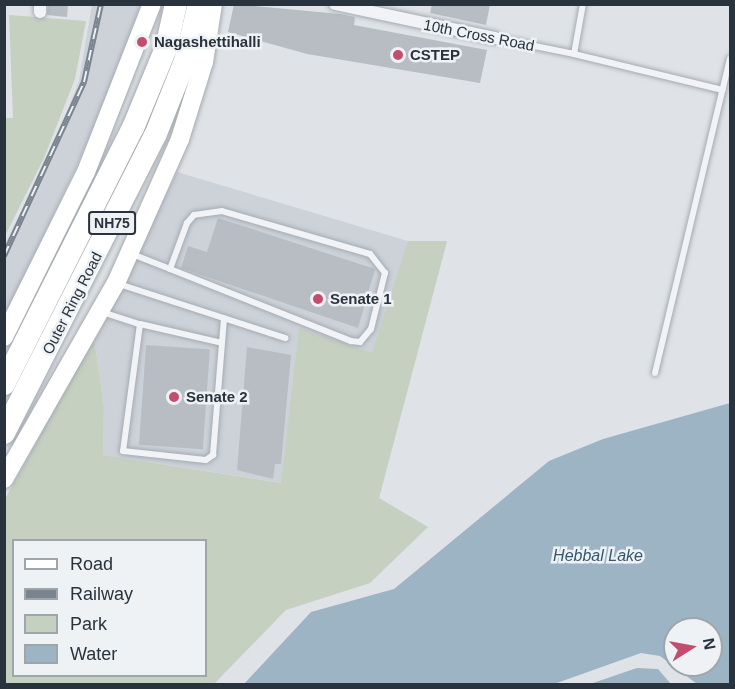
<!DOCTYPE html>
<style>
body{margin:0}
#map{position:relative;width:735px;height:689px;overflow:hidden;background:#dfe3e7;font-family:Helvetica,sans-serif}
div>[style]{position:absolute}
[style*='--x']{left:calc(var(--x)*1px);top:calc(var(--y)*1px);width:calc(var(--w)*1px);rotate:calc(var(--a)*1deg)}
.built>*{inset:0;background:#cdd2d9}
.green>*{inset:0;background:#c6d0c1}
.water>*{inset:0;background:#9cb4c4}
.building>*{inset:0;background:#b7bdc3;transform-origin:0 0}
.roads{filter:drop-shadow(0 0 2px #a5abb1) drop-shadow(0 0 2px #a5abb1)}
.lane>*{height:6px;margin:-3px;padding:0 3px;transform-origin:3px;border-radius:3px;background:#f1f3f6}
.street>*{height:12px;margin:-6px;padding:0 6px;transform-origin:6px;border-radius:6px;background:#f1f3f6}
.secondary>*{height:18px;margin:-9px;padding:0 9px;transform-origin:9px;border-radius:9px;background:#fff}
.highway>*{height:22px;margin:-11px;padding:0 11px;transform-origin:11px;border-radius:11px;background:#fff}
.rail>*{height:6px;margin-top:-3px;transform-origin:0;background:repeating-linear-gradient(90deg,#eef2f5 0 11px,#7a848f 0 22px);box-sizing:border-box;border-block:2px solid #7a848f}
.dots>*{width:16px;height:16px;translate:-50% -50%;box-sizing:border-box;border:3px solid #eef2f5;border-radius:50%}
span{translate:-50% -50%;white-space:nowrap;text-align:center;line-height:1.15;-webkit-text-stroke:5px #eef2f5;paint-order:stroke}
.shield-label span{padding:2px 4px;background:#eef2f5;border:2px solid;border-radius:4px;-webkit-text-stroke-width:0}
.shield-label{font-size:14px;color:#29333d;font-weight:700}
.street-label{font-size:15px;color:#29333d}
.poi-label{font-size:15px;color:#29333d;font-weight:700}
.left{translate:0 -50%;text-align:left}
.water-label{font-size:16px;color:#37556d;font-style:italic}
.frame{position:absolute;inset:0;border:6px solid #29333d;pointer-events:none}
.legend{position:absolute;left:12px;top:539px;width:195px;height:138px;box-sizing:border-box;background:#eef2f5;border:2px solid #9fa6ab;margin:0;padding:8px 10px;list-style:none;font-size:18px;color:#29333d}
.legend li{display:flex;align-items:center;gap:12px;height:30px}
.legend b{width:30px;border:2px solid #9fa6ab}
.north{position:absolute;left:663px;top:617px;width:60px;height:60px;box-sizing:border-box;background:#eef2f5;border:2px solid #9fa6ab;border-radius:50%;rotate:79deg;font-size:16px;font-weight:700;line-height:24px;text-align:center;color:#29333d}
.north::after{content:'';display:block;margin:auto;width:21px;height:27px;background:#c34d6c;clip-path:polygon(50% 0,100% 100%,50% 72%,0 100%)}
</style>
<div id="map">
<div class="built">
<div style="clip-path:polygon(92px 5px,141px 5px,130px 52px,5px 319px,5px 244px,47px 161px,79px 81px)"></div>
<div style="clip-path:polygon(177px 172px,408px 241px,447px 241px,379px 498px,103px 455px,104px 406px,94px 338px)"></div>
</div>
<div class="green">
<div style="clip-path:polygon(9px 15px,86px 21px,75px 79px,44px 158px,5px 236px,5px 118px,13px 118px)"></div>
<div style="clip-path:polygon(evenodd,408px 241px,447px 241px,379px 498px,428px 527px,370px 583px,286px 610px,214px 684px,5px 684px,5px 499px,94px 338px,104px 406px,103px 455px,281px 483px,299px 328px,372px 353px,408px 241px,14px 540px,206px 540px,206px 676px,14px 676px,14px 540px)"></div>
</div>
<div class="water">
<div style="clip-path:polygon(evenodd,730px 403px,730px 684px,697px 684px,660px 656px,641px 653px,554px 684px,244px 684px,311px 612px,394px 589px,549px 461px,603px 439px,730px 403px,675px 629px,711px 629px,711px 665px,675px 665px,675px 629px)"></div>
<div style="clip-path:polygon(637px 668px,658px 669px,671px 684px,590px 684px)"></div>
</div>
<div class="building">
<div style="clip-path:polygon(48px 4px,68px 4px,67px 17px,47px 15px)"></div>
<div style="clip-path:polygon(234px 4px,340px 14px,355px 17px,354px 25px,487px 50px,480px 83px,307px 54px,228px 32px)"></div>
<div style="clip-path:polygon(432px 4px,490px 4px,486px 25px,430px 13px)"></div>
<div style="clip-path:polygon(218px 218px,375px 269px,358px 328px,181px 268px,188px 246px,207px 252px)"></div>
<div style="left:146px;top:345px;width:64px;height:100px;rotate:4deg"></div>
<div style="clip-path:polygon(247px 347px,291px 355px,281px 464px,275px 464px,273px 479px,237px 470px)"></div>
</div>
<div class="roads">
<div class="lane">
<div style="--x:495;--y:38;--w:81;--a:11.4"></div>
<div style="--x:574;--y:54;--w:51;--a:-79.8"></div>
<div style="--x:574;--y:54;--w:153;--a:13.6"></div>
<div style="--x:132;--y:254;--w:41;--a:21.5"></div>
<div style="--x:170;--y:269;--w:195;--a:21.7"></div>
<div style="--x:351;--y:341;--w:9;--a:6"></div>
<div style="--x:360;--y:342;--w:17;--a:-50"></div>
<div style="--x:371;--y:329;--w:58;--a:-76"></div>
<div style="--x:385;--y:273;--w:24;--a:-128"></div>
<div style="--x:370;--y:254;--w:154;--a:-163.8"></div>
<div style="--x:222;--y:211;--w:28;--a:172"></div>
<div style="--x:194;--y:215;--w:11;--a:131"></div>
<div style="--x:187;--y:223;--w:49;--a:110.3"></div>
<div style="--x:119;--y:284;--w:175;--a:18"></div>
<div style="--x:102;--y:312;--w:40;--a:18"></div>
<div style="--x:140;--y:324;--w:128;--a:97.6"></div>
<div style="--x:123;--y:451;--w:83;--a:6.2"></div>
<div style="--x:206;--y:460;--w:9;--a:-36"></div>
<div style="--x:213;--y:455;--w:137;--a:-85.4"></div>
<div style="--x:140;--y:324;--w:84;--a:13"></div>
<div style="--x:655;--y:373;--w:323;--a:-76.6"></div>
</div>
<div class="street">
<div style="--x:335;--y:4;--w:164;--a:12"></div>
<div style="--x:40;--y:12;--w:8;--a:-90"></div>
</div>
<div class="secondary">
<div style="--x:4;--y:337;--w:184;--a:-63.6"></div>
<div style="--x:86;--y:172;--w:180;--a:-68.6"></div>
<div style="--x:4;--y:479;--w:226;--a:-60.3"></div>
<div style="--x:116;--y:283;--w:158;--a:-66"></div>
<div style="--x:180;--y:139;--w:81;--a:-72.7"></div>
<div style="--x:204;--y:62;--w:59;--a:-81.2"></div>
</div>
<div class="highway">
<div style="--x:4;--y:384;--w:287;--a:-63.3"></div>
<div style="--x:133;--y:128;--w:87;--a:-67.6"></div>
<div style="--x:166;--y:48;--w:45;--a:-77.2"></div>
<div style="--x:4;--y:433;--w:333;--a:-63.1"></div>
<div style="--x:155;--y:136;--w:84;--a:-68.3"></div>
<div style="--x:186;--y:58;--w:56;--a:-76.5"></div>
</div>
</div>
<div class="rail">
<div style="--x:4;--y:256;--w:192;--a:-65.3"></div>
<div style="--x:84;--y:82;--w:80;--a:-77.7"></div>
</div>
<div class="dots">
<div style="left:142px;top:42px;background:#c34d6c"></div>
<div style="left:398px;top:55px;background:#c34d6c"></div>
<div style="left:318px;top:299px;background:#c34d6c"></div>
<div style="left:174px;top:397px;background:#c34d6c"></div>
</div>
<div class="shield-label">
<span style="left:112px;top:223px">NH75</span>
</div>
<div class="street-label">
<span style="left:479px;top:35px;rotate:11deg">10th Cross Road</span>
<span style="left:72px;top:303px;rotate:-63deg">Outer Ring Road</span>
</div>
<div class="poi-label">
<span class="left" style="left:154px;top:42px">Nagashettihalli</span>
<span class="left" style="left:410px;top:55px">CSTEP</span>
<span class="left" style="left:330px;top:299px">Senate 1</span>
<span class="left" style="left:186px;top:397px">Senate 2</span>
</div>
<div class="water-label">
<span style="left:598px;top:556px">Hebbal Lake</span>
</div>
<div class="frame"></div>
<ul class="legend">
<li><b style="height:8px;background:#fff"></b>Road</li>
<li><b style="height:8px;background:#7a848f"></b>Railway</li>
<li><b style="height:16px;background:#c6d0c1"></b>Park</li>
<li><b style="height:16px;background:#9cb4c4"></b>Water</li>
</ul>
<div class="north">N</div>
</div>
